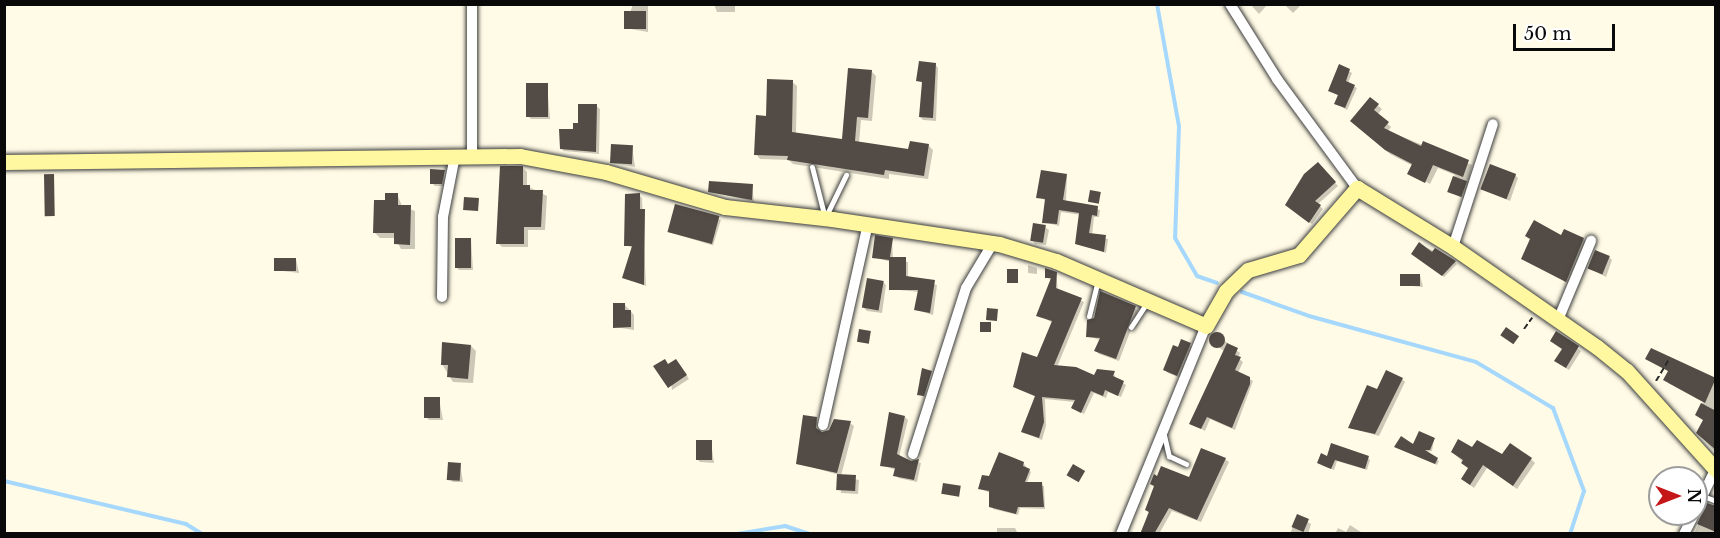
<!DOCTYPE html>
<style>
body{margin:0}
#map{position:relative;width:1720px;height:538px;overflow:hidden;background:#fffbe6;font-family:"Libre Baskerville",serif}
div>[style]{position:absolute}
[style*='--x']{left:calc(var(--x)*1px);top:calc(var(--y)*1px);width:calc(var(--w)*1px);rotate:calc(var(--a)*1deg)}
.shadow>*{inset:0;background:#0003;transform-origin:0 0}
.stream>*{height:4px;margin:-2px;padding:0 2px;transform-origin:2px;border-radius:2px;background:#a5d8fc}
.building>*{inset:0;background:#534b45;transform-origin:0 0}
.round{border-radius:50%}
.path>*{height:2px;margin-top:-1px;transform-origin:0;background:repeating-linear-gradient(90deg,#2b2b2b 0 6px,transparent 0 9px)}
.roads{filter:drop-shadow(0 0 2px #3c3c3c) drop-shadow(0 0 2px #3c3c3c)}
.lane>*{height:5px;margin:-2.5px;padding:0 2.5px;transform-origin:2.5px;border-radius:2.5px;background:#fff}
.street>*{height:10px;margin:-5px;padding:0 5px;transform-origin:5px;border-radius:5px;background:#fff}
.secondary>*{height:15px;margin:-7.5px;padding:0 7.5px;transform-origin:7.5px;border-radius:7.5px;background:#fff8a1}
span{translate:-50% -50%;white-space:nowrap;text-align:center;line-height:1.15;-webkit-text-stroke:6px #fff;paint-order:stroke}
.frame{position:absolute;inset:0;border:6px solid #090909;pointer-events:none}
.north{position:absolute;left:1648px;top:466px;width:60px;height:60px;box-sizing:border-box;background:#fff;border:2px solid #9d9d9d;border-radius:50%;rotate:90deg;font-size:16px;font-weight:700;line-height:24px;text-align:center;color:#090909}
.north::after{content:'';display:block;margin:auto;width:21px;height:27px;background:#c51618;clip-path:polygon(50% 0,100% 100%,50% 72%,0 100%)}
.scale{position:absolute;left:1513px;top:24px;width:102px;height:27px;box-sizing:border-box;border:3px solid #090909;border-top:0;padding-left:8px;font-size:18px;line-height:21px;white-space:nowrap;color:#090909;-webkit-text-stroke:4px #fff;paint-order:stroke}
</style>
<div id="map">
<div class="shadow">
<div style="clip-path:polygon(633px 4px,648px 4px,648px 32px,625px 28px)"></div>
<div style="clip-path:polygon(714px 4px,735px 4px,735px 12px,717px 12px)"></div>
<div style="clip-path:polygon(1250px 4px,1268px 4px,1259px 14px)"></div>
<div style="clip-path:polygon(1284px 4px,1302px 4px,1293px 13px)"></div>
<div style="clip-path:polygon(935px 64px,938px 68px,936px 121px,923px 120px,920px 117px,924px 84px,918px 80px)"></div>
<div style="clip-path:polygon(1340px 66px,1352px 73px,1348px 83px,1357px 88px,1347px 110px,1336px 103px,1339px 96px,1330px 90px)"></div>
<div style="clip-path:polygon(872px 72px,876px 76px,872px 121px,861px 120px,859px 143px,910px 151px,928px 145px,933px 150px,928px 179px,889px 174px,889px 179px,793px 164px,789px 160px,760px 159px,756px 154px,767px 117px,792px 82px,797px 86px,796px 134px,843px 141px)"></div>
<div style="clip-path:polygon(547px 84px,550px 119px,531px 119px,528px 116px)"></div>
<div style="clip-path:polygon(1370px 99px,1382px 109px,1378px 114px,1391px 127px,1388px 131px,1472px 165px,1465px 199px,1449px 191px,1455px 175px,1438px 168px,1430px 184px,1412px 174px,1413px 166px,1390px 154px,1356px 125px)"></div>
<div style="clip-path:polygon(596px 106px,600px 109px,599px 154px,564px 151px,561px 148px)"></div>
<div style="clip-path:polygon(632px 146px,635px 167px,612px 163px)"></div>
<div style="clip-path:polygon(1318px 164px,1338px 186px,1318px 204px,1323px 209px,1312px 224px,1290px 208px)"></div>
<div style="clip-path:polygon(523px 168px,527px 172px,527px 186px,547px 196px,545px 230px,528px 230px,528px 247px,502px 247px,498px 243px)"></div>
<div style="clip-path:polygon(444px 171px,445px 186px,435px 186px,432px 183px)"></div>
<div style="clip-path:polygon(1515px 175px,1518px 178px,1510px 201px,1483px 189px)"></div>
<div style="clip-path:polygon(1067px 176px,1066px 202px,1100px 210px,1099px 217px,1094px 217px,1092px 235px,1108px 239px,1106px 253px,1077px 244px,1081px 215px,1061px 212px,1059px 226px,1044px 222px,1047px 201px,1038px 197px)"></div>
<div style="clip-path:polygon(752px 185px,754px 202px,710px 191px)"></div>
<div style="clip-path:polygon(397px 194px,402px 206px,415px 211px,415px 249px,401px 249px,395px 238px,380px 238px,375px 233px,386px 201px)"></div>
<div style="clip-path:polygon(639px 195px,642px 198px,646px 286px,624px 278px,633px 248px,626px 245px)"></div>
<div style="left:676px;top:206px;width:47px;height:27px;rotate:17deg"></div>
<div style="clip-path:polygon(1045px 227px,1049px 230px,1046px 245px,1035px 244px,1032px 240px)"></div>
<div style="clip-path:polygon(471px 239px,473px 270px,459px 270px,457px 268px)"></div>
<div style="clip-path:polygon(892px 239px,893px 259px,908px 262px,908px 278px,937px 285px,933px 315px,916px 310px,919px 292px,890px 289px,891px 262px,874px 257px)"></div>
<div style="clip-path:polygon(1583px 239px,1586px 242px,1569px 284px,1523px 258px)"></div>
<div style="clip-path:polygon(1420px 244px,1455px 262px,1457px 264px,1444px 277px,1415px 256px)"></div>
<div style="clip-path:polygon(1609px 257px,1612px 260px,1606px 277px,1589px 268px)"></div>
<div style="clip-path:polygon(296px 259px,299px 273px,275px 270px)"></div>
<div style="clip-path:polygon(1028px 265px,1037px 268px,1037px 274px,1028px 273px)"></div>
<div style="clip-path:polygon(1056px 273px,1058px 291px,1084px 302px,1057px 367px,1095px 377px,1114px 372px,1115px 378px,1126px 385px,1121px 397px,1108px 392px,1106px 398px,1094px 393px,1084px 414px,1073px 408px,1075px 402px,1045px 399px,1046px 426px,1042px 440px,1023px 432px,1036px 397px,1014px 387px,1038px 358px,1053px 323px,1038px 315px,1051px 280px,1046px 277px)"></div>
<div style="clip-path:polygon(1420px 275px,1423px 287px,1401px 285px)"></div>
<div style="clip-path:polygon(883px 282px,886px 285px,882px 313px,867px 311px,864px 308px)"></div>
<div style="clip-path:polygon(625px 305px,634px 315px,634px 330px,615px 327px)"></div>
<div style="clip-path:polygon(1135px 308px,1138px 311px,1119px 361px,1099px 354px,1096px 351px,1100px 340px,1087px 336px)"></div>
<div style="clip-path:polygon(1215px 333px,1240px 353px,1238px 358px,1243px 362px,1238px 373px,1253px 381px,1235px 430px,1210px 419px,1205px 431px,1191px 423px,1224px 351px,1210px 341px)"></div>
<div style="clip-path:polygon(1557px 334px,1581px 351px,1569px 370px,1559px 364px,1563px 349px)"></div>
<div style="clip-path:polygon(1190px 345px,1193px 348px,1181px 378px,1168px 373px,1165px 370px,1179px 349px)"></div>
<div style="clip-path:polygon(471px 346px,476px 351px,473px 383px,453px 382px,442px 364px)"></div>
<div style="clip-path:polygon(1652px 350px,1716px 380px,1716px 453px,1698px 433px,1705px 421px,1696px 415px,1703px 402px,1668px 383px,1669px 372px)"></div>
<div style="clip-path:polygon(679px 364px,689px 379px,672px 390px,669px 366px)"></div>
<div style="clip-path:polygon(931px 372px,925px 397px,920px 395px,918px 394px)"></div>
<div style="clip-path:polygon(1402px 379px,1405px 382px,1379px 436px,1350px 428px)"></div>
<div style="clip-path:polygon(439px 399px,443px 420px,429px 420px,426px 417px)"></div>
<div style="clip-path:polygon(905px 417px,908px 420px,899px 457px,921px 463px,917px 482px,898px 478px,896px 470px,882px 465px)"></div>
<div style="clip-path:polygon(816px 418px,822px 434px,850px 423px,854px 426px,841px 476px,859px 480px,858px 494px,841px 493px,839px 475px,798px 463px)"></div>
<div style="clip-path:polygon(1434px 439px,1432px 451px,1425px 452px,1439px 461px,1437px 465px,1396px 447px)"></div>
<div style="clip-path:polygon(711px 442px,714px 463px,700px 462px,697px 459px)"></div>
<div style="clip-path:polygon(1472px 449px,1531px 459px,1535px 463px,1517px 489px,1487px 468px,1474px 488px,1467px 483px,1470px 468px,1452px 452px)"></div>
<div style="clip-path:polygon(1328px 458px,1368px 458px,1370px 460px,1367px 470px,1337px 461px,1334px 470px,1321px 465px)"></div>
<div style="clip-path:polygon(1225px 459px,1229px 462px,1201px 522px,1172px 511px,1159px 534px,1142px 534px,1155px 487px,1151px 484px,1190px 479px)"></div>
<div style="clip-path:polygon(1023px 463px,1031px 472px,1027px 483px,1044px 486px,1045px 509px,1020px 508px,1018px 515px,993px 509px,991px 493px,980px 489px,990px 478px)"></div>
<div style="clip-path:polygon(460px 464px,463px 482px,453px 482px,449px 479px)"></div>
<div style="clip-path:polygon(1708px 505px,1716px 505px,1716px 534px,1694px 534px)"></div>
<div style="clip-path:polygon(1297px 516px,1311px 524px,1308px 534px,1290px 534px)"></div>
<div style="clip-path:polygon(1350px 525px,1364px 534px,1335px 534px,1338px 528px,1346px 532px)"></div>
<div style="clip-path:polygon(997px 528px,1015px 528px,1018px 534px,997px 534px)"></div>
</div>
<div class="stream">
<div style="--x:1157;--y:4;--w:124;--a:79.8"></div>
<div style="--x:1179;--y:126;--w:112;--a:92"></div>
<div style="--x:1175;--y:238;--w:44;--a:59.9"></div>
<div style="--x:1197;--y:276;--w:21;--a:19"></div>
<div style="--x:1242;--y:292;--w:71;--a:19.7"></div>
<div style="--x:1309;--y:316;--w:173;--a:15.4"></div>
<div style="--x:1476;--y:362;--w:90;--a:30.9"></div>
<div style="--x:1553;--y:408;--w:89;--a:69.5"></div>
<div style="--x:1584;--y:491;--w:45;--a:108"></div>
<div style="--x:4;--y:481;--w:187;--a:13.3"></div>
<div style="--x:186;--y:524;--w:19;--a:32"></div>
<div style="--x:737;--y:534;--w:49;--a:-9.5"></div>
<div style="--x:785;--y:526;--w:25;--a:18"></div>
</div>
<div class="building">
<div style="left:624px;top:11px;width:22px;height:18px"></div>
<div style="clip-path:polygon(919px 61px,936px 63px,933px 118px,919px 117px,922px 82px,916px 81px)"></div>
<div style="clip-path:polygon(1339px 64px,1350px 69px,1346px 81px,1355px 85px,1345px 108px,1334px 104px,1338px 95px,1328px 91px)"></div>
<div style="clip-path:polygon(848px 68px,872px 70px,868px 118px,857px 117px,855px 141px,908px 149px,910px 141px,929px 144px,924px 176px,885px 170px,884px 175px,787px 160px,788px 156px,754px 155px,756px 115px,766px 116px,767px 79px,793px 80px,792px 132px,842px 139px)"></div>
<div style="left:526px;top:83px;width:22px;height:34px"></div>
<div style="clip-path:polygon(1370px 97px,1379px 104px,1374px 110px,1389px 122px,1384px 128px,1421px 146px,1423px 141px,1469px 160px,1463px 177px,1433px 165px,1425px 183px,1407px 174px,1412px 164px,1385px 150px,1350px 121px)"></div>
<div style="clip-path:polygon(578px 104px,597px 104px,596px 152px,560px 149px,559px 129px,573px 129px,573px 123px,578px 123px)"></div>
<div style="left:611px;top:144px;width:22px;height:19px;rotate:3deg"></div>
<div style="clip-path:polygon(1318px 162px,1336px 182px,1315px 201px,1321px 205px,1309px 223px,1285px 205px,1304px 174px)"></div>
<div style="left:1490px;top:164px;width:28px;height:27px;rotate:21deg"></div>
<div style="clip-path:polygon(500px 166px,523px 166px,523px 185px,530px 185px,530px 190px,543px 190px,541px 227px,524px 227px,524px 244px,496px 244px)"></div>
<div style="clip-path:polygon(430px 169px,445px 170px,442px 184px,430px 184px)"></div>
<div style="clip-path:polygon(1041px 170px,1067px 174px,1063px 200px,1098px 206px,1097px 216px,1092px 215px,1089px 233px,1106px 235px,1104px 252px,1075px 244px,1079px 213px,1059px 210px,1057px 224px,1042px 223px,1045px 199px,1036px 198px)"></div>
<div style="left:54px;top:174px;width:42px;height:10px;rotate:89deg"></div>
<div style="left:1453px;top:176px;width:15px;height:17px;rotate:20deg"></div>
<div style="clip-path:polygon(709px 181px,753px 184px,752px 200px,708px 192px)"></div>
<div style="left:1090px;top:190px;width:11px;height:12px;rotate:10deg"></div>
<div style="clip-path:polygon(385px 193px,398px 193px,398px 205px,411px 205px,410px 245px,394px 244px,394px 233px,373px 233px,374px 200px,385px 200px)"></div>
<div style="clip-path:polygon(640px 193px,640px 209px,645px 209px,644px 285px,622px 278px,632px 246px,624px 246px,625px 194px)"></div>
<div style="left:464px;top:197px;width:15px;height:13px;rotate:4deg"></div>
<div style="left:675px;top:204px;width:46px;height:29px;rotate:15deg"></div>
<div style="clip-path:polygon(1534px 220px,1561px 235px,1564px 229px,1584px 238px,1566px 282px,1521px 259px,1530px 239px,1525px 236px)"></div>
<div style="left:1033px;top:223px;width:13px;height:18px;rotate:9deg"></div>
<div style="clip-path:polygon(875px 235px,893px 238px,890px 257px,906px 257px,906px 276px,935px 280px,930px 313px,914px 310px,918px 290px,889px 290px,889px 260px,872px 258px)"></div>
<div style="left:455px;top:238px;width:16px;height:30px"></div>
<div style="clip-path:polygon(1419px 242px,1432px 252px,1435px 248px,1456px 261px,1442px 276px,1411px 254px)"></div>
<div style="left:1595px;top:250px;width:16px;height:20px;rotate:22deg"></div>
<div style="left:274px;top:258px;width:22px;height:13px"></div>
<div style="clip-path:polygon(1045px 268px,1057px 272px,1056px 288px,1082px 298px,1054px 365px,1076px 367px,1094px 375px,1097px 369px,1115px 371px,1113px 376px,1124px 381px,1118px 396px,1105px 390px,1103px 396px,1091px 391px,1081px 413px,1071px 408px,1075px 400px,1042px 397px,1044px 422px,1039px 438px,1021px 432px,1035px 396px,1013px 387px,1022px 352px,1037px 357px,1052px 321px,1036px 316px,1051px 278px,1045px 278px)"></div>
<div style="left:1007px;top:269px;width:11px;height:14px"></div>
<div style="left:1400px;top:274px;width:20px;height:12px"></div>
<div style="left:867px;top:278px;width:17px;height:30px;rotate:10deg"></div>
<div style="clip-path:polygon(1100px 291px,1136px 306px,1116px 359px,1094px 351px,1100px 338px,1086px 337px,1087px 320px,1094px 318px)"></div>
<div style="clip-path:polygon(613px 303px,625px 303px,625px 310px,631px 310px,631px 327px,613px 328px)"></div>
<div style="left:987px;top:308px;width:11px;height:12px;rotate:5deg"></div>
<div style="left:980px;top:322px;width:11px;height:10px"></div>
<div style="left:1506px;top:327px;width:16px;height:10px;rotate:35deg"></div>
<div style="left:859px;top:329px;width:12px;height:13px;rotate:9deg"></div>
<div style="clip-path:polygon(1556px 331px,1579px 346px,1566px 368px,1554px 361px,1562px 349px,1550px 341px)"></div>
<div class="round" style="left:1209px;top:332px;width:16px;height:16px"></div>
<div style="clip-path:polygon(1181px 339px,1191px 343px,1177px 376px,1163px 370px,1173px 345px,1178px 347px)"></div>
<div style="clip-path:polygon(442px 342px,471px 345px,468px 379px,447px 377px,448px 365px,441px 365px)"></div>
<div style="clip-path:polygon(1227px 343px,1238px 348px,1235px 355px,1241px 357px,1235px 370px,1250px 377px,1250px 384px,1232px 428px,1207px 417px,1201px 429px,1189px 424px)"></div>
<div style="clip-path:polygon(1651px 348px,1716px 378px,1705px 403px,1663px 380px,1668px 371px,1645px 359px)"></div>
<div style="clip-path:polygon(665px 359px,668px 364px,676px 359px,687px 375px,668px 388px,653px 366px)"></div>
<div style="clip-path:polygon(922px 368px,932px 371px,924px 396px,917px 395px)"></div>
<div style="clip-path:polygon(1386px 370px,1403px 378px,1375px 434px,1348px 428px,1367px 385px,1377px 389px)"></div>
<div style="left:424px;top:397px;width:16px;height:21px"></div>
<div style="clip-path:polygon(1701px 403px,1716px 411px,1716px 450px,1696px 433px,1703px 420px,1695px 415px)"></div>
<div style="clip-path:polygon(889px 412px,905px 416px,897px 454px,911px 461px,919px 459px,914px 480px,893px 476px,895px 468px,880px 466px)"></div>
<div style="clip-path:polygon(803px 415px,817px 417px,816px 428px,822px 432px,829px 430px,834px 419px,851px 421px,837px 473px,796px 464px)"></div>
<div style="clip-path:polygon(1419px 431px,1435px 438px,1430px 450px,1425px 450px,1438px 458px,1435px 464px,1394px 447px,1401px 436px,1413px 444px)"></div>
<div style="clip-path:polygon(1458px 439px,1472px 447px,1477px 440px,1502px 454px,1510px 443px,1532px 458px,1513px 486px,1483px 465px,1470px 485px,1461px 479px,1468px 468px,1461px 463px,1463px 460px,1451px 452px)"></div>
<div style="left:696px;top:440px;width:16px;height:20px"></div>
<div style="clip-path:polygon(1331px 443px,1369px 456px,1365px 469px,1335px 460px,1331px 469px,1317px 463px,1321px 453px,1327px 456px)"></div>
<div style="clip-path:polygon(1201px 448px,1226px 458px,1197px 520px,1169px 508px,1154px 534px,1140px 534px,1149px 512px,1145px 510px,1154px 486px,1150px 484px,1154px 474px,1157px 476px,1161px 466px,1189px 477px)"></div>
<div style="clip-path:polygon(999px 452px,1024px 462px,1023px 466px,1030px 469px,1025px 482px,1042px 482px,1044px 507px,1018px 507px,1016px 514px,989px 507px,989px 491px,978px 489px,982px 475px,989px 476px)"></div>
<div style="left:448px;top:462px;width:13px;height:18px;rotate:4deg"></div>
<div style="left:1073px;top:464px;width:14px;height:13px;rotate:30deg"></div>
<div style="left:837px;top:474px;width:19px;height:16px;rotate:3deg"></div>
<div style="left:943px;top:483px;width:18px;height:11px;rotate:9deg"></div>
<div style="clip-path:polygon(1707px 503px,1716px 506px,1716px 532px,1697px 524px)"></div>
<div style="left:1297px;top:514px;width:13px;height:14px;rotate:23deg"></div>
</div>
<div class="path">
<div style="--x:1524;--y:329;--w:14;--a:-54"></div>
<div style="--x:1656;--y:381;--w:27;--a:-59"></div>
</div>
<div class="roads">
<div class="lane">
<div style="--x:812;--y:167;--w:53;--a:75.7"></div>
<div style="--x:825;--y:218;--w:48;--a:-64"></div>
<div style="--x:1089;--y:316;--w:36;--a:-76"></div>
<div style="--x:1131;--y:327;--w:30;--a:-57"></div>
<div style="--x:1164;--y:435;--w:22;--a:77"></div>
<div style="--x:1169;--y:456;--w:19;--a:25"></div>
<div style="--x:1703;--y:496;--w:14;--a:21"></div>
</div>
<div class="street">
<div style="--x:472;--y:4;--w:152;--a:90"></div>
<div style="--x:1230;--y:4;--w:89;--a:57.9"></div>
<div style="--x:1277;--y:79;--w:135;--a:53.7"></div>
<div style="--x:1453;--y:247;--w:129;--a:-72"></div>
<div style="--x:442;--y:297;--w:80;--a:-89.3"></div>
<div style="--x:443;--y:217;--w:62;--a:-78.9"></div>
<div style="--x:1558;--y:320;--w:86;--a:-67.3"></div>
<div style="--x:823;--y:425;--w:206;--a:-77.4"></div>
<div style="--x:913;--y:454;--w:174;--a:-72.3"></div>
<div style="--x:966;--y:288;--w:52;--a:-59"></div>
<div style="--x:1696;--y:509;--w:43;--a:-64"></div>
<div style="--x:1121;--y:534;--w:225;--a:-67.8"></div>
<div style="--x:1684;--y:534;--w:22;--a:-63"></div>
</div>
<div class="secondary">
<div style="--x:4;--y:162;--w:516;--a:-0.67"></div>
<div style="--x:520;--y:156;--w:87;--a:10.5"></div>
<div style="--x:606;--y:172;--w:124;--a:16.4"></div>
<div style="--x:725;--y:207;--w:108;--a:6.4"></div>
<div style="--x:832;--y:219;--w:169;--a:8.5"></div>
<div style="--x:999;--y:244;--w:59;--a:16.6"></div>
<div style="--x:1056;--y:261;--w:163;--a:23.4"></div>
<div style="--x:1206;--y:326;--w:40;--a:-60.3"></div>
<div style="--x:1226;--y:291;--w:30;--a:-44"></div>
<div style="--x:1248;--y:270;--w:53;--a:-16.4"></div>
<div style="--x:1299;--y:255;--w:89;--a:-49.1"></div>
<div style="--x:1357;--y:188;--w:113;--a:31.6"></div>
<div style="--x:1453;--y:247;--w:175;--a:34.8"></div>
<div style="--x:1597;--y:347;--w:38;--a:39"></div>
<div style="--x:1627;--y:371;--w:133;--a:48"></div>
</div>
</div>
<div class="frame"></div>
<div class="north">N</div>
<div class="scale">50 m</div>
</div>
